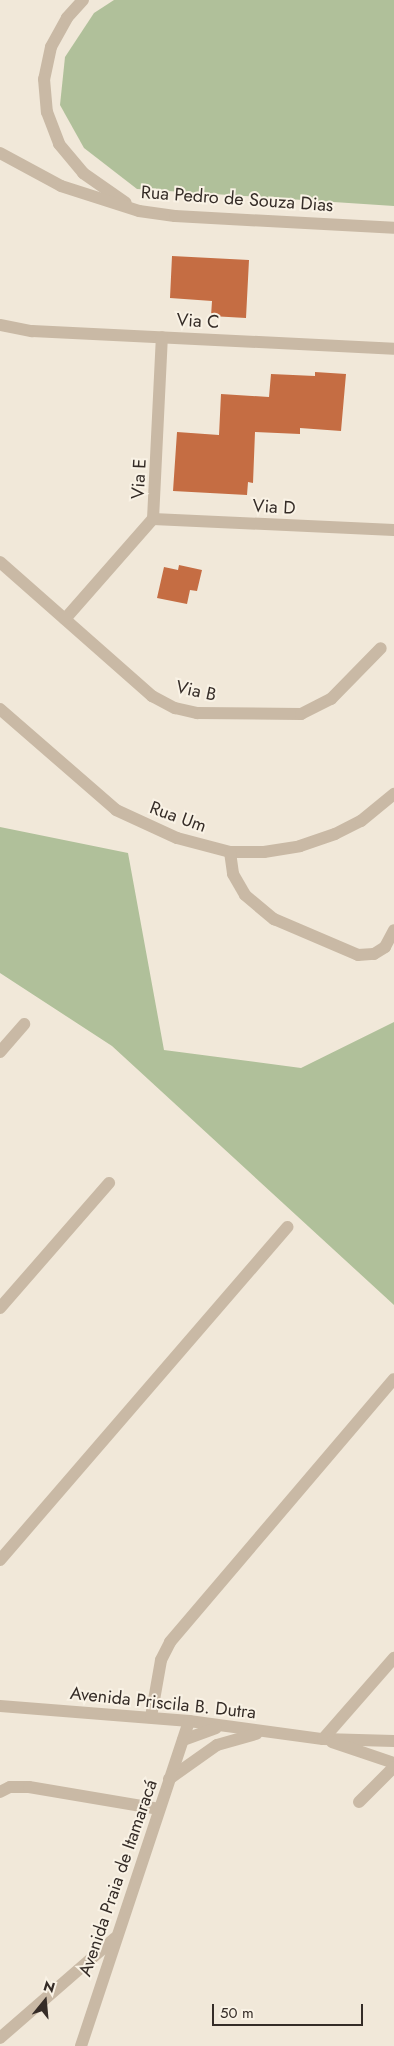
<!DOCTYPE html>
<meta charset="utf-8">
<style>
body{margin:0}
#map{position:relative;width:394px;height:2046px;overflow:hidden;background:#f1e8d9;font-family:Jost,sans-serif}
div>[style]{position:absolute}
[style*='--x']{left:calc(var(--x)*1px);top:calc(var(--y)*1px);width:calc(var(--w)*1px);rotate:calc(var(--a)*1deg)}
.green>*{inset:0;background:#b0c09a}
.building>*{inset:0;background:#c56d43}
.minor>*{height:12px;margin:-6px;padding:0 6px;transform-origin:6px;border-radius:6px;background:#c9b9a5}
span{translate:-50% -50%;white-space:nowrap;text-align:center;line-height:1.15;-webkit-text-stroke:4px #f9f2e5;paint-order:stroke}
.street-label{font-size:18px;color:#352c27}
.north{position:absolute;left:20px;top:1976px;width:50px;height:50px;-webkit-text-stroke:4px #f9f2e5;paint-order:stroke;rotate:17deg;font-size:14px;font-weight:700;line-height:20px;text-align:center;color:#352c27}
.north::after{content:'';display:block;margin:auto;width:18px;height:22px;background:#352c27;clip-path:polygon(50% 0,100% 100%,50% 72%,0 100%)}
.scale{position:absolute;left:212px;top:2004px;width:151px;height:22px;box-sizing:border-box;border:2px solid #352c27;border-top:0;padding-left:6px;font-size:15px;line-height:18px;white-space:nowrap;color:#352c27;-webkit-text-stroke:4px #f9f2e5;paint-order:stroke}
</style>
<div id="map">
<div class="green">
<div style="clip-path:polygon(114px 0,394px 0,394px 206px,137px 189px,84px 148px,60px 105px,65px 57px,94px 13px)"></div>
<div style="clip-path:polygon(0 827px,128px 853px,164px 1050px,301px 1068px,394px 1022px,394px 1305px,112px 1046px,0 973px)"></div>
</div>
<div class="building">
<div style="clip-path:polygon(172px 256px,249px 260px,246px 318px,211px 316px,212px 301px,170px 298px)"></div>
<div style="clip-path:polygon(315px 372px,346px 374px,341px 431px,300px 428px,300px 434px,255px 432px,253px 483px,248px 482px,247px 495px,173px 491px,177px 432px,219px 435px,221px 394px,269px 397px,271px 374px,315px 376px)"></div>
<div style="clip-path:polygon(179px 565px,202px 570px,197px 591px,190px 590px,187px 604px,157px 598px,164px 567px,178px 570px)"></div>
</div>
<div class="minor">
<div style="--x:83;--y:0;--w:24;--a:132"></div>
<div style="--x:67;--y:18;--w:33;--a:119"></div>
<div style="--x:51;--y:47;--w:33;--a:102"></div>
<div style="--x:44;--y:79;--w:33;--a:85"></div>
<div style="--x:47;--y:112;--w:34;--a:69"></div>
<div style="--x:59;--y:144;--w:38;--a:50"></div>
<div style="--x:83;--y:173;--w:52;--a:34.9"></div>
<div style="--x:0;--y:153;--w:69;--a:28.4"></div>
<div style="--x:61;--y:186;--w:82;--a:17.8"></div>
<div style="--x:139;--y:211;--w:36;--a:8"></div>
<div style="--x:175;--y:216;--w:219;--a:3.1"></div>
<div style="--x:0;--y:325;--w:33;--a:11"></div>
<div style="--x:32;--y:331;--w:362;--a:2.8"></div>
<div style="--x:153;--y:519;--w:241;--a:2.6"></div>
<div style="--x:0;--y:562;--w:203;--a:41.4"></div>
<div style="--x:152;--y:696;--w:26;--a:28"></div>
<div style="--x:175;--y:708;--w:23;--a:13"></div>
<div style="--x:197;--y:713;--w:104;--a:0.6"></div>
<div style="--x:301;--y:714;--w:34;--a:-27"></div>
<div style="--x:331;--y:699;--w:71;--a:-45.6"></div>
<div style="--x:65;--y:619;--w:133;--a:-48.7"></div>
<div style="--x:153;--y:519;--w:182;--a:-87.2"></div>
<div style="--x:0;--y:709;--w:154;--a:41"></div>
<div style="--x:116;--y:810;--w:67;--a:24.7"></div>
<div style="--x:177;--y:838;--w:55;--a:14.8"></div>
<div style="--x:230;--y:852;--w:34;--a:0"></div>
<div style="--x:264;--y:852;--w:36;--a:-9"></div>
<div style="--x:300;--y:846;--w:37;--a:-19"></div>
<div style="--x:335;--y:834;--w:29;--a:-27"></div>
<div style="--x:361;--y:821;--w:43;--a:-39.3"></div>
<div style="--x:230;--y:852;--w:22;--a:82"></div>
<div style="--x:233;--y:874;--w:24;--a:60"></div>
<div style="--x:245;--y:895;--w:38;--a:40"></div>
<div style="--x:274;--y:919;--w:91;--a:23.2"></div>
<div style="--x:358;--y:955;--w:16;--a:-4"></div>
<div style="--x:374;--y:954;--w:13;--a:-32"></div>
<div style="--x:385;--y:947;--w:19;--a:-62"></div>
<div style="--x:0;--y:1052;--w:37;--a:-49"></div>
<div style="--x:0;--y:1308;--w:166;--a:-48.9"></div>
<div style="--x:0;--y:1560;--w:440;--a:-49.2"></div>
<div style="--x:0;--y:1706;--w:190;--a:4.5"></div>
<div style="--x:189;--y:1721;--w:135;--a:7.7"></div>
<div style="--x:323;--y:1739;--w:71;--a:1.6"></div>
<div style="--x:151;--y:1717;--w:58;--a:-80"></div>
<div style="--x:161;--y:1660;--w:20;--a:-63"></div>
<div style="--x:170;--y:1642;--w:345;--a:-49.6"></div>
<div style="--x:323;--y:1739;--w:108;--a:-48.8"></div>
<div style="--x:183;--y:1740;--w:35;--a:-20"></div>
<div style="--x:332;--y:1742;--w:65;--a:18.7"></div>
<div style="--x:169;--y:1779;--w:59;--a:-35.3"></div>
<div style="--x:217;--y:1745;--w:41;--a:-15.8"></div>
<div style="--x:0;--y:1792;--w:11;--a:-27"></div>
<div style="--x:10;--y:1787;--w:19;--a:0"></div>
<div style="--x:29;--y:1787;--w:132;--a:9.6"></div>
<div style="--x:359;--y:1802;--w:49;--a:-45"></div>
<div style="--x:0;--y:2038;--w:152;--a:-41"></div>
<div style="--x:81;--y:2046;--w:342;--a:-71.6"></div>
</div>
<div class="street-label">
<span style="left:237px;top:199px;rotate:4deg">Rua Pedro de Souza Dias</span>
<span style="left:198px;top:321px;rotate:3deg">Via C</span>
<span style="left:139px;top:479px;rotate:-87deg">Via E</span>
<span style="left:274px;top:507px;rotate:3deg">Via D</span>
<span style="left:196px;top:691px;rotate:12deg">Via B</span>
<span style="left:178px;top:817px;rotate:20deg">Rua Um</span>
<span style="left:163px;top:1703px;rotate:6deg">Avenida Priscila B. Dutra</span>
<span style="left:118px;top:1878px;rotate:-71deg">Avenida Praia de Itamaracá</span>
</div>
<div class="north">N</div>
<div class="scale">50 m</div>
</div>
